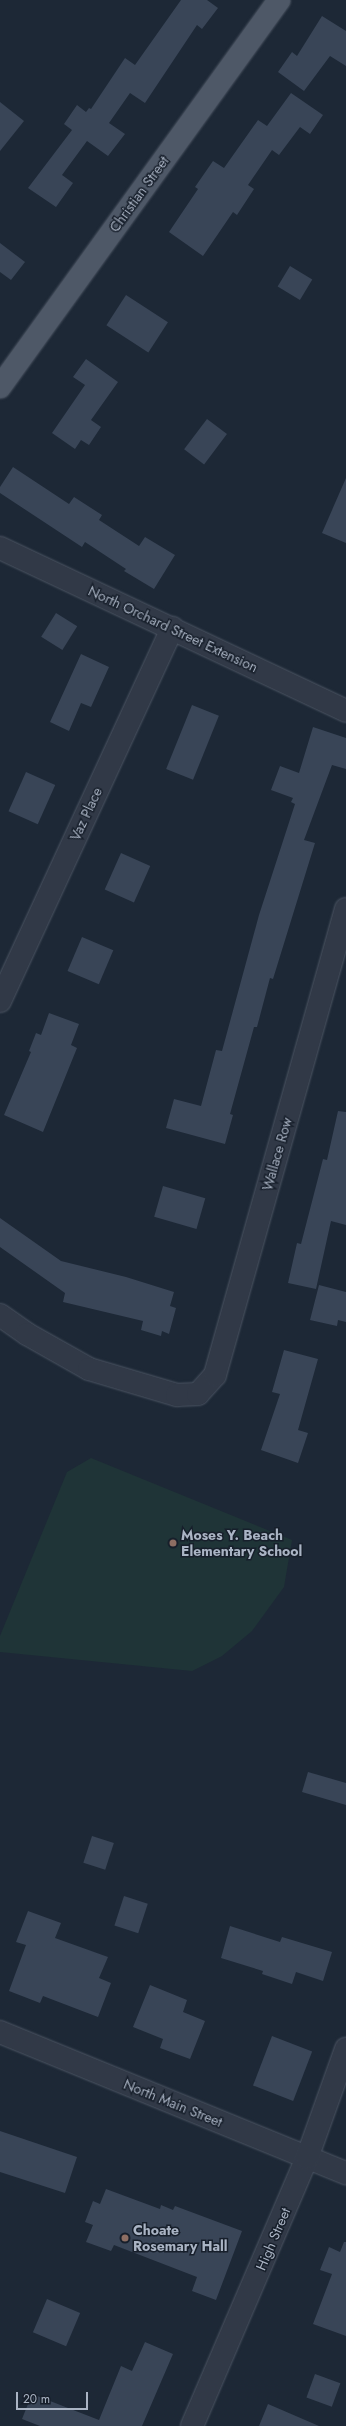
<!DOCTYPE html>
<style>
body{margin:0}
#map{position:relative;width:346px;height:2426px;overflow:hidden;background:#1d2836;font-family:Jost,sans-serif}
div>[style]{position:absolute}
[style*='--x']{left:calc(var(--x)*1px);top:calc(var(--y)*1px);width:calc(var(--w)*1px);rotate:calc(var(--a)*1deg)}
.green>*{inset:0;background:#1f3437}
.building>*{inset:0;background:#394557;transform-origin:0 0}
.roads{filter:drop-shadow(0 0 1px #4b5462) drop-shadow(0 0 1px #4b5462)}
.minor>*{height:22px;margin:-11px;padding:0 11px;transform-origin:11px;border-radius:11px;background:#313947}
.major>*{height:22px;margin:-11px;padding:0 11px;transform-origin:11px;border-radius:11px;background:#4e5867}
.dots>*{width:11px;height:11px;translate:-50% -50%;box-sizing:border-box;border:2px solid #171f2b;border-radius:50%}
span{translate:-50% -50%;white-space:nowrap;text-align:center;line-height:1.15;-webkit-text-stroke:3px #171f2b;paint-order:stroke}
.street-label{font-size:14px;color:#aab4c4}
.poi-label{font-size:14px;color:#aab4c4;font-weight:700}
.left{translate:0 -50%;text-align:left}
.scale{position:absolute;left:16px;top:2392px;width:72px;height:18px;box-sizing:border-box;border:2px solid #aab4c4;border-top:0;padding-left:5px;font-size:12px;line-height:14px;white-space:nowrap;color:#aab4c4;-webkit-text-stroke:3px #171f2b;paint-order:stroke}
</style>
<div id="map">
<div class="green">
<div style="clip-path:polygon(91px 1458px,292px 1540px,284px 1587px,252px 1631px,222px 1656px,192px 1671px,0 1652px,0 1636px,67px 1472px)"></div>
</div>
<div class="building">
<div style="clip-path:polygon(181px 0,207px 0,218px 8px,202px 29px,197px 25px,145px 103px,130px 93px,109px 123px,125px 134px,108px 156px,87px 141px,62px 175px,73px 183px,56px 207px,28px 188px,72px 130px,64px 124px,77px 105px,86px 112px,89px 108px,91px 109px,125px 58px,135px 65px)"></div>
<div style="clip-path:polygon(322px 16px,346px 31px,346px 66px,330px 56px,304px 91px,278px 72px,292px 52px,297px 56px)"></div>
<div style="clip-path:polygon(291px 93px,323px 115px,310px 134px,300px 127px,279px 155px,272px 150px,248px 185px,254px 189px,237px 215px,233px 212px,203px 256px,169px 232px,198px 189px,195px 187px,213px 161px,224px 168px,258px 120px,267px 126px)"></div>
<div style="clip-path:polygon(0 102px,24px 121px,0 151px)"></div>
<div style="clip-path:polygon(0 243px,25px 262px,11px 280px,0 272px)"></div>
<div style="left:290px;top:266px;width:26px;height:24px;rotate:31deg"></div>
<div style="left:126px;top:295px;width:50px;height:36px;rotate:33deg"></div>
<div style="clip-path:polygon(86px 359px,118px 382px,91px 420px,101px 427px,89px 445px,81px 440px,75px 449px,52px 433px,85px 385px,73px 377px)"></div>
<div style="left:207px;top:419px;width:25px;height:38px;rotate:37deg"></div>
<div style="clip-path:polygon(13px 467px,69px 504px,74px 497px,102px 515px,99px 520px,139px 546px,145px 537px,175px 555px,154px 589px,124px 571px,126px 569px,85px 542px,82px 547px,0 493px,0 487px)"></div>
<div style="clip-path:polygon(346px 478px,346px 543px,322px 533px)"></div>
<div style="left:56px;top:613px;width:25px;height:28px;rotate:32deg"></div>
<div style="clip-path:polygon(81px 654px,109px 667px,91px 707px,81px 703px,69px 731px,50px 722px)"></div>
<div style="left:192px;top:705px;width:29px;height:69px;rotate:22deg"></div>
<div style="clip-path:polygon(313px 727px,346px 738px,346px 769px,332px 765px,304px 840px,315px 843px,273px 979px,270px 978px,257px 1027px,254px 1027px,230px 1114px,233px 1115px,225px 1144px,166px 1128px,174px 1099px,201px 1106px,216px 1050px,222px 1051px,259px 915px,295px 804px,291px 802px,293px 798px,271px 790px,280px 766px,299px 773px)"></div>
<div style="left:26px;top:772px;width:32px;height:43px;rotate:24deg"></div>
<div style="left:121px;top:853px;width:32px;height:40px;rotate:24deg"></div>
<div style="left:82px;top:937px;width:34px;height:37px;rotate:23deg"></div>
<div style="clip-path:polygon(49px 1013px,79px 1024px,71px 1045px,77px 1048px,43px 1132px,4px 1115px,31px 1052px,29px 1051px,36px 1033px,41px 1035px)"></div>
<div style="clip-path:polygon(338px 1111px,346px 1112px,346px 1225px,331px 1221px,316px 1289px,288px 1283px,297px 1243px,301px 1244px,323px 1159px,327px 1160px)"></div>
<div style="left:163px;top:1186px;width:44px;height:32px;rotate:16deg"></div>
<div style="clip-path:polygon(0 1218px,61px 1261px,126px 1277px,174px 1292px,170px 1306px,176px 1308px,169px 1334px,162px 1331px,161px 1336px,141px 1330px,143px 1321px,63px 1302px,65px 1293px,0 1247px)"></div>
<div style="clip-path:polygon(319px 1285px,346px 1292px,346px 1322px,338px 1320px,337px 1326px,310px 1320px)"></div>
<div style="clip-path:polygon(284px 1350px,318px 1359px,298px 1430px,308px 1433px,298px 1463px,261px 1450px,280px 1394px,272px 1392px)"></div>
<div style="clip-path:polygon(308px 1772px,346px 1783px,346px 1805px,302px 1792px)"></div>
<div style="left:92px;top:1836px;width:23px;height:28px;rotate:18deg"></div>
<div style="left:124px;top:1896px;width:25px;height:31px;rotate:18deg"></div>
<div style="clip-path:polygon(28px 1911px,61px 1923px,55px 1938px,108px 1957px,99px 1978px,111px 1983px,98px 2017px,43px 1996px,40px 2003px,9px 1991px,26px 1945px,16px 1942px)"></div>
<div style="clip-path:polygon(230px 1926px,280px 1942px,282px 1937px,332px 1952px,323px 1981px,296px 1972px,292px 1984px,262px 1974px,263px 1971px,221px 1958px)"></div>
<div style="clip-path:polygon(150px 1985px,187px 2000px,183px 2012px,205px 2021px,190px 2059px,160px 2048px,163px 2039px,133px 2027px)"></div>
<div style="left:272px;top:2036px;width:43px;height:53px;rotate:21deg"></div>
<div style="clip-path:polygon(0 2131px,77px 2157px,65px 2193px,0 2172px)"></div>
<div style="clip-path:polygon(106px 2189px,160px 2209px,161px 2205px,173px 2210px,175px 2206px,242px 2231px,216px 2300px,192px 2291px,197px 2277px,114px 2245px,111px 2251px,86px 2242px,93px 2225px,85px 2222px,93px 2201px,100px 2204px)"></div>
<div style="clip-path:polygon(344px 2242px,346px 2242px,346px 2336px,313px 2324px,332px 2274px,320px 2270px,329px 2247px,340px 2252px)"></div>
<div style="left:47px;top:2299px;width:36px;height:36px;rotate:23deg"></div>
<div style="clip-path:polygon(145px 2342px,173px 2354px,142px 2426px,40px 2426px,22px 2419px,32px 2394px,99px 2420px,121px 2366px,132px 2371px)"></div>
<div style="left:315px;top:2374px;width:27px;height:25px;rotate:20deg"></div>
<div style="clip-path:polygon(268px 2404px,319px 2426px,259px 2426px)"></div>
</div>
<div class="roads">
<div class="minor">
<div style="--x:0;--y:548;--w:382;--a:25.2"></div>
<div style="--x:0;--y:1001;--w:411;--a:-65.2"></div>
<div style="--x:0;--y:1315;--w:33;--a:35"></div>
<div style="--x:27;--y:1334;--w:71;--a:29.4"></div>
<div style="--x:89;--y:1369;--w:92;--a:16.5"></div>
<div style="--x:177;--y:1395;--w:21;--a:-3"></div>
<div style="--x:198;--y:1394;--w:25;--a:-48"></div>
<div style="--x:215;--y:1375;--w:484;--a:-74.3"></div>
<div style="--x:0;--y:2032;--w:374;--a:22.2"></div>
<div style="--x:192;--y:2426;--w:292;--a:-66.8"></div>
<div style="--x:307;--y:2158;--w:116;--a:-70.3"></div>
</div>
<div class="major">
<div style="--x:0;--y:387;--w:477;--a:-54.2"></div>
</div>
</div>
<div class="dots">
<div style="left:173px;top:1543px;background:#8d6e63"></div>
<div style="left:125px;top:2238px;background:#8d6e63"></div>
</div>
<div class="street-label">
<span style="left:139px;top:194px;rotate:-54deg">Christian Street</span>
<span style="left:173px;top:629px;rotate:25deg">North Orchard Street Extension</span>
<span style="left:86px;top:814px;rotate:-65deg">Vaz Place</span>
<span style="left:277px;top:1154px;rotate:-74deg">Wallace Row</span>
<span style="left:173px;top:2103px;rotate:22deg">North Main Street</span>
<span style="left:273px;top:2239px;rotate:-67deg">High Street</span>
</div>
<div class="poi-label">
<span class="left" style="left:181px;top:1543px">Moses Y. Beach<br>Elementary School</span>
<span class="left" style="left:133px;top:2238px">Choate<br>Rosemary Hall</span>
</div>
<div class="scale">20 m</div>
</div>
